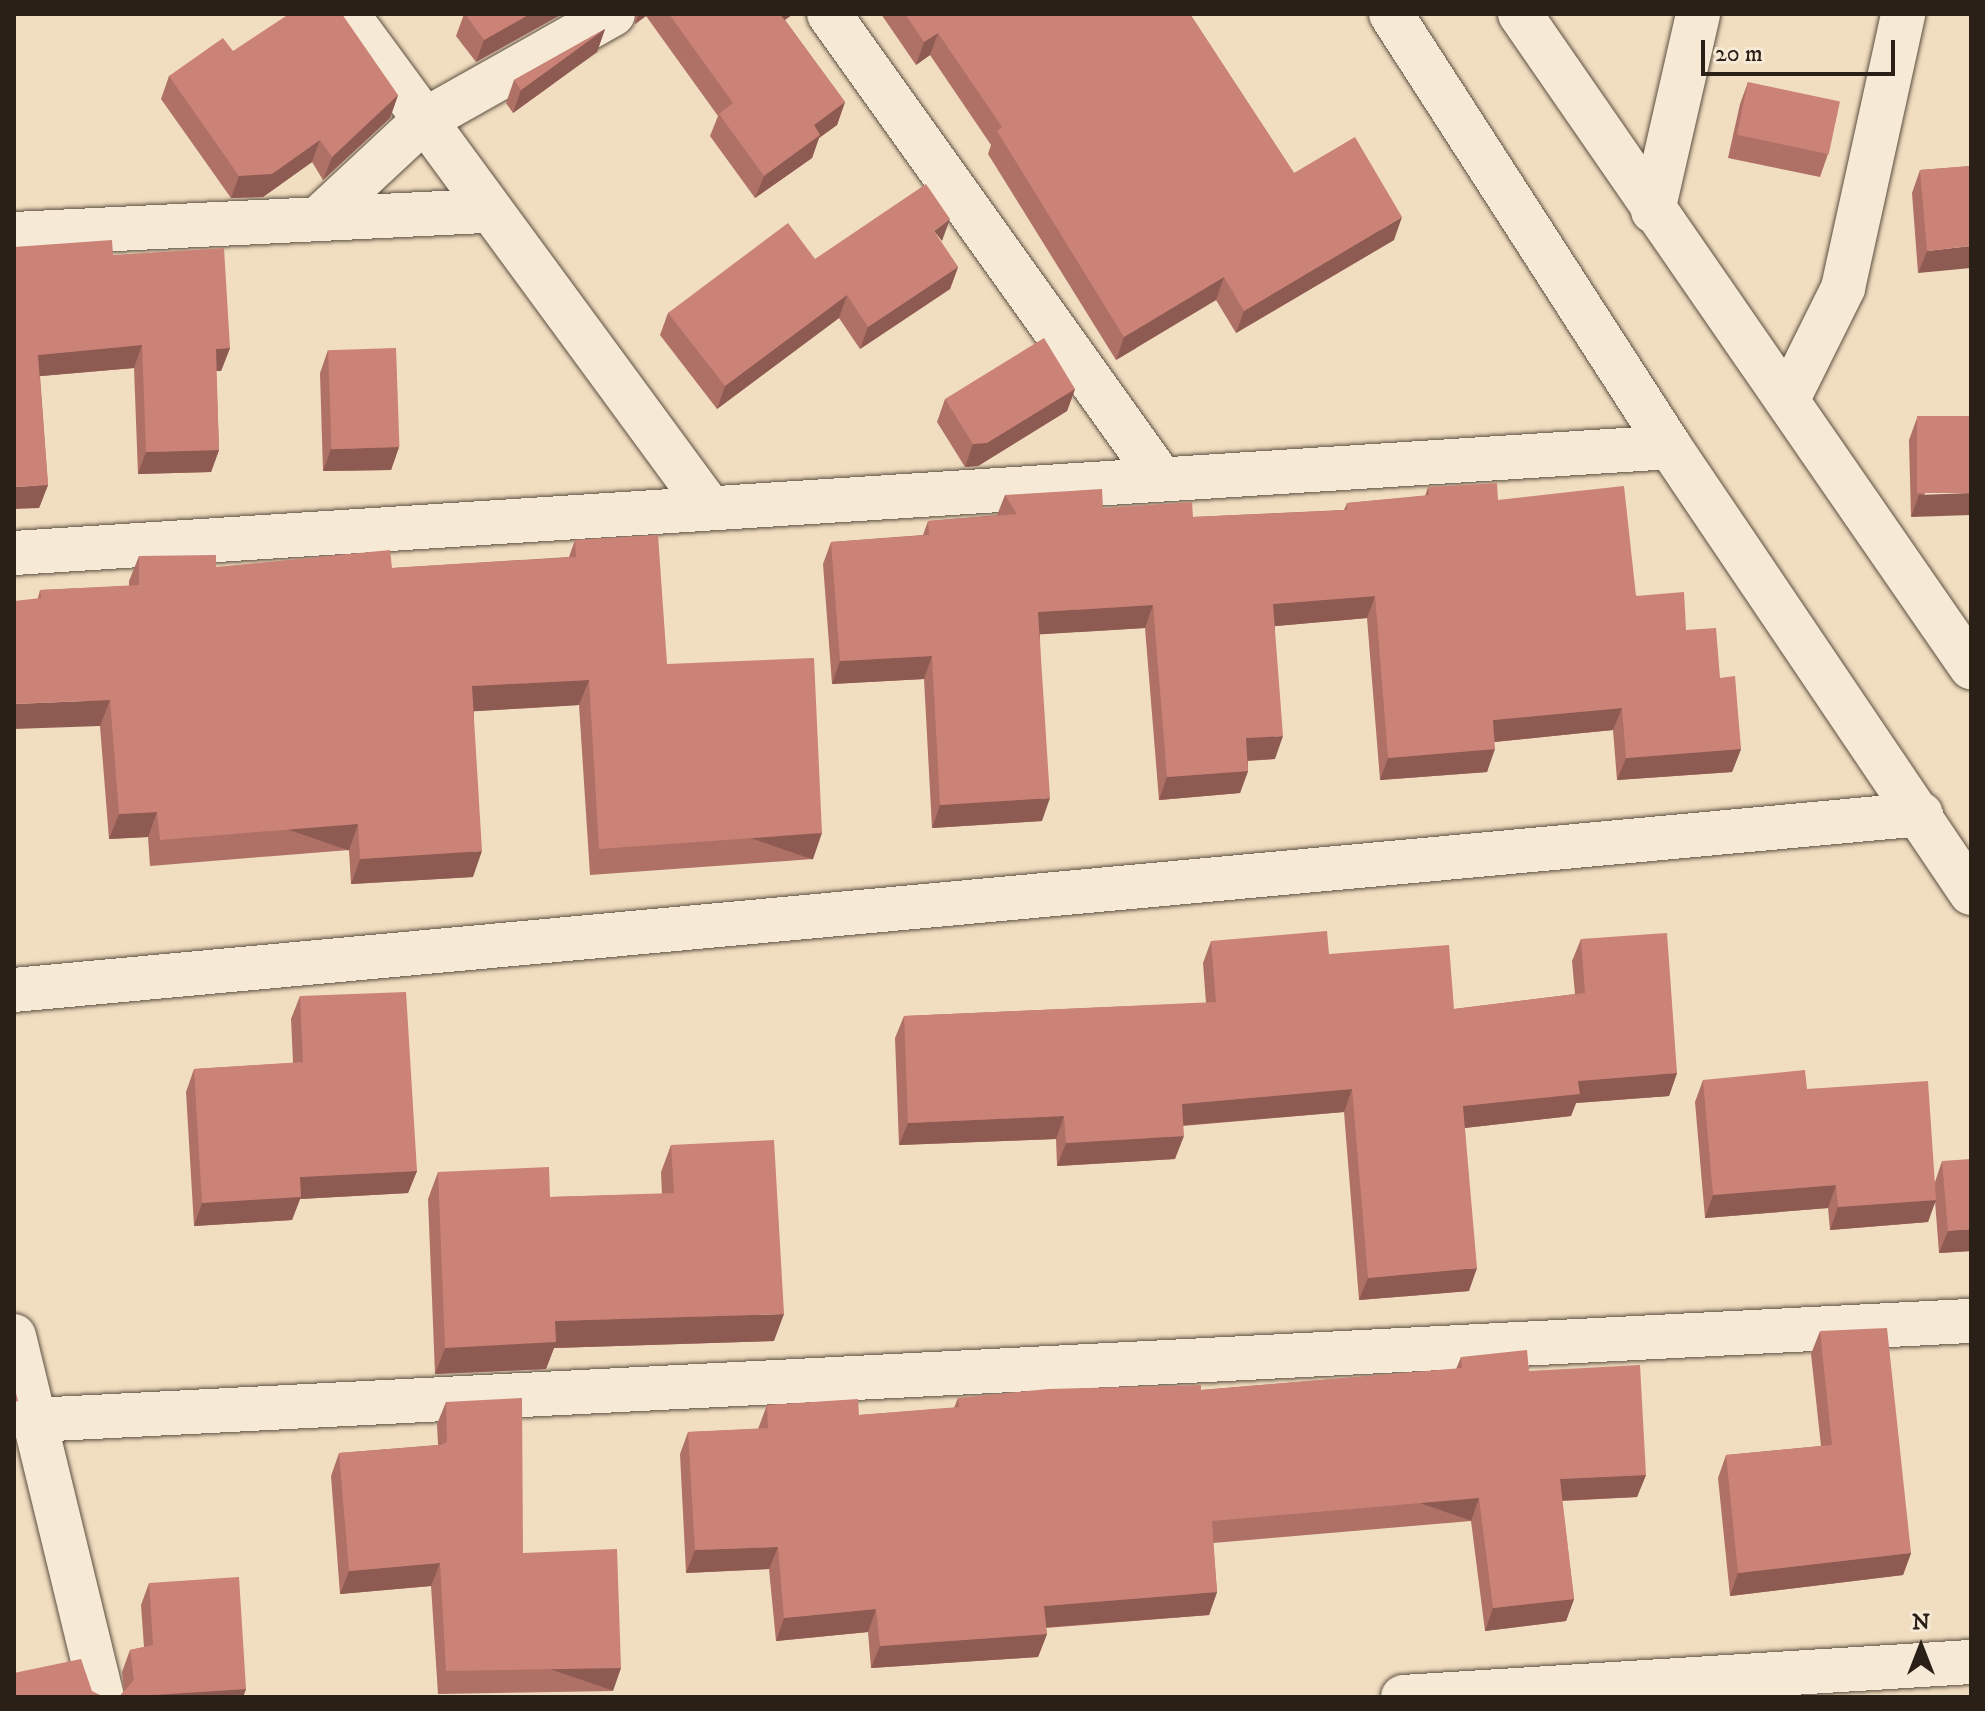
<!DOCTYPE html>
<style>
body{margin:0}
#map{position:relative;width:1985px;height:1711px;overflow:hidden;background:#f1ddbf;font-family:"IM FELL DW Pica",serif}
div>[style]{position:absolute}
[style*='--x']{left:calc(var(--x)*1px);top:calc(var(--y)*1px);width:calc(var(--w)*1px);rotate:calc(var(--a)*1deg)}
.roads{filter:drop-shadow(0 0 2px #5c4f42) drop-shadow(0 0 2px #5c4f42)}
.minor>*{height:44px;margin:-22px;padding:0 22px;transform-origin:22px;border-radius:22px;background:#f6e9d5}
.wall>*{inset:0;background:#af7066}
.shaded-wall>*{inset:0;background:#8e5b53;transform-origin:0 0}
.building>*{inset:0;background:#cb8277;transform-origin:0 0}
span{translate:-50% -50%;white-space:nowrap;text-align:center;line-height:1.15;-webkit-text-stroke:8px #f6e9d5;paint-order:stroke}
.frame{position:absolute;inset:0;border:16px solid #2a2018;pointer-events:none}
.north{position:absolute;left:1881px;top:1607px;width:80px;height:80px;-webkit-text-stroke:6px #f6e9d5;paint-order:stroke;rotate:0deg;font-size:22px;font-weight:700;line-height:32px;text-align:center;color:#2a2018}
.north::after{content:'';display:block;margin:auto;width:28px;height:36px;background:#2a2018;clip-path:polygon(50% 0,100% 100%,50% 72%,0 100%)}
.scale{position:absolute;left:1701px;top:40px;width:194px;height:36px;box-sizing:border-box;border:4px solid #2a2018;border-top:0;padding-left:10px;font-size:24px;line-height:28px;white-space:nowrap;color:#2a2018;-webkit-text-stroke:6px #f6e9d5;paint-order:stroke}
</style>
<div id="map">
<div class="roads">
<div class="minor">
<div style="--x:347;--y:14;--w:607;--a:53.72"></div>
<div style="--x:829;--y:14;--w:568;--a:54.46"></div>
<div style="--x:1391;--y:14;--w:515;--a:57.2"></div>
<div style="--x:1670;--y:447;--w:538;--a:55.99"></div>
<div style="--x:1520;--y:14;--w:794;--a:55.37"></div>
<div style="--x:1653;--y:211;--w:202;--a:-77.1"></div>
<div style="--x:318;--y:219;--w:144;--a:-43"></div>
<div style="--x:423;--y:121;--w:218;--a:-29.4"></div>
<div style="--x:14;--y:234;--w:474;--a:-2.8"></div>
<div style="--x:1789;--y:397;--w:122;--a:-63.6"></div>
<div style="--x:1843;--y:288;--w:280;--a:-77.6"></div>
<div style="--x:14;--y:553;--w:1659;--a:-3.66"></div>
<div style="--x:14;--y:990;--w:1915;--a:-5.27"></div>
<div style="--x:14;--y:1336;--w:372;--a:76.3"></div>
<div style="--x:34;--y:1420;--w:1940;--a:-2.93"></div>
<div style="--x:1403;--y:1697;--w:569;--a:-3.53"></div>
</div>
</div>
<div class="wall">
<div style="clip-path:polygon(464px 14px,562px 14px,476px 62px,456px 36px)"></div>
<div style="clip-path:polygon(635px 14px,793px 14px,785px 20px,845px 102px,837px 125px,819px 138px,812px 158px,755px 198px,710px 136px,718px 116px,646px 16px,635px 24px)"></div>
<div style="clip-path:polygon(881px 14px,1190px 14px,1294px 173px,1394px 240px,1236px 333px,1216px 300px,1116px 360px,988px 154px,991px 145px,930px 55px,916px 65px)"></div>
<div style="clip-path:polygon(605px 29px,597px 52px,513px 113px,506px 103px,514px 80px)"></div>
<div style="clip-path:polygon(233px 51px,398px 95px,390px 118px,323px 180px,312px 162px,263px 197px,231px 198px,161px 99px,169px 76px)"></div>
<div style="clip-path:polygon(1748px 82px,1828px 154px,1820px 177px,1728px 158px,1740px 104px)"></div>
<div style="clip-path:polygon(1971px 166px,1918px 273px,1912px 193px,1920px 170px)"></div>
<div style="clip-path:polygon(941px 242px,958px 267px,950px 289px,860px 349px,839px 318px,717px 409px,660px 335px,668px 313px,815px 259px)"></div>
<div style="clip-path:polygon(14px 247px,113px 255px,230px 348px,221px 371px,216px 371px,219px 450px,211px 472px,138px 474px,134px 368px,40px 376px,48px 485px,39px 508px)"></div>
<div style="clip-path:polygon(328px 350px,399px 447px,391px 470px,323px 471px,320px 373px)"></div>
<div style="clip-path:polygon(1075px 389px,1067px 411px,978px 466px,965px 467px,937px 422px,945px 399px)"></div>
<div style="clip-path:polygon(1971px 416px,1911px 517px,1909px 440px,1917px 418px)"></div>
<div style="clip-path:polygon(1428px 487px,1498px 500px,1686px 630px,1720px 678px,1741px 749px,1732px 772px,1617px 780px,1613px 730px,1494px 742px,1487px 772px,1380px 780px,1367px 618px,1275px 626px,1275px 759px,1248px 761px,1248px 771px,1240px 793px,1159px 800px,1145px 628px,1040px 634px,1042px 821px,932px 828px,924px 679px,832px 684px,823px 564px,831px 542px,923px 535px,928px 521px,997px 515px,1005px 495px,1103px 508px,1193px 517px,1344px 510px,1347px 503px,1425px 496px)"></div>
<div style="clip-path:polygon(575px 540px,667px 664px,813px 859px,590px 875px,579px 705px,474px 711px,473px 877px,351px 884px,349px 850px,150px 866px,148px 837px,109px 839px,100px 726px,38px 598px,40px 590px,129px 586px,129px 581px,139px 556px,216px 567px,392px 568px,569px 557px)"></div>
<div style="clip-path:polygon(1581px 939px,1677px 1073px,1669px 1096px,1576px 1103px,1571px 1116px,1465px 1128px,1469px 1291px,1359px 1300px,1344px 1112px,1183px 1126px,1175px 1159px,1057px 1166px,1056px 1139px,899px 1145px,895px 1038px,904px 1016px,1206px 1003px,1203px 963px,1211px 941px,1329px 954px,1454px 1009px,1575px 994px,1572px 961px)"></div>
<div style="clip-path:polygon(300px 996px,417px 1171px,408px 1193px,300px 1199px,292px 1220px,194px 1226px,186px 1092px,194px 1069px,293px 1063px,291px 1019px)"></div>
<div style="clip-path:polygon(1703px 1080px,1807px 1089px,1935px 1182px,1942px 1161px,1971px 1251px,1939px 1253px,1935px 1201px,1928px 1222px,1830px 1230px,1828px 1208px,1705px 1218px,1695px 1102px)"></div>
<div style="clip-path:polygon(671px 1145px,774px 1341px,554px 1348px,546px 1369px,435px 1374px,428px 1199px,438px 1172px,550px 1197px,662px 1194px,661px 1172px)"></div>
<div style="clip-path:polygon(1820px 1331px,1911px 1553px,1903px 1575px,1730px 1596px,1718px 1478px,1726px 1455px,1821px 1446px,1811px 1354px)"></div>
<div style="clip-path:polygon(1461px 1357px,1529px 1371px,1646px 1475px,1637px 1497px,1562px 1501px,1574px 1599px,1566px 1621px,1485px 1631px,1471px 1521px,1213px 1543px,1217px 1592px,1209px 1615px,1046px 1628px,1047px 1634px,1038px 1657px,871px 1668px,868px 1632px,776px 1641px,769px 1569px,686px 1573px,680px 1454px,688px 1432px,758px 1429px,767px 1405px,859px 1415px,954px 1408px,958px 1398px,1201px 1390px,1456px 1369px)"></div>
<div style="clip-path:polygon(446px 1402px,523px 1553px,613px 1691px,438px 1694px,431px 1586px,340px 1594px,331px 1476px,339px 1453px,438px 1445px,437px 1424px)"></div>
<div style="clip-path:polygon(149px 1583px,246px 1689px,243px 1697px,119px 1697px,124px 1691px,122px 1672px,130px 1650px,144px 1647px,141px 1605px)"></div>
</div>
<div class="shaded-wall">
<div style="clip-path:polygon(530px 14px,562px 14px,476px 62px,484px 40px)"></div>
<div style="clip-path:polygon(639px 14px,646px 14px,646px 16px,635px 24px)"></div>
<div style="clip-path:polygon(775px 14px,793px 14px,768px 32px)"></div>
<div style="clip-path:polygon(605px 29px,597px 52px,513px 113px,521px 90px)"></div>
<div style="clip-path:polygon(938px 33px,930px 55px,916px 65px,924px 42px)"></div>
<div style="clip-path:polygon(398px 95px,390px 118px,323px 180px,332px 157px)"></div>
<div style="clip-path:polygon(845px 102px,837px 125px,819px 138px,812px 158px,755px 198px,764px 176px,814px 125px)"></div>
<div style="clip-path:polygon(320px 140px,312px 162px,263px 197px,231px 198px,239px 176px)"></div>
<div style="clip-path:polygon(1402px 217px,1394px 240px,1236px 333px,1244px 311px)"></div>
<div style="clip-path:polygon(950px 219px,942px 241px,934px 231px)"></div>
<div style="clip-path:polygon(1971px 246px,1971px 268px,1918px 273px,1927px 251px)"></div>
<div style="clip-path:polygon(958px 267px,950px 289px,860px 349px,868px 327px)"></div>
<div style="clip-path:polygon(1224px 277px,1216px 300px,1116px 360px,1124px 337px)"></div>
<div style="clip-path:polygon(847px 295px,839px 318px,717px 409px,725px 386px)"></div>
<div style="clip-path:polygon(142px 345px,134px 368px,30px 377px,38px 355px)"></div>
<div style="clip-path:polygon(230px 348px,221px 371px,207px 371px,216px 349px)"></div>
<div style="clip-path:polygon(1075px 389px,1067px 411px,978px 466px,965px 467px,973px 444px)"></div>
<div style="clip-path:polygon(399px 447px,391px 470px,323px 471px,331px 449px)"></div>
<div style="clip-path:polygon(219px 450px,211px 472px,138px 474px,146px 452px)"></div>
<div style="clip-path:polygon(48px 485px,39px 508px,14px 509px,14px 487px)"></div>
<div style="clip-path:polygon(1971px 493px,1971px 515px,1911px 517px,1919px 495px)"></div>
<div style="clip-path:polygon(1375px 596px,1367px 618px,1265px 627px,1273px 604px)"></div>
<div style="clip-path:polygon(1153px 605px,1145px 628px,1030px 635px,1038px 612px)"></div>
<div style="clip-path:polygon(932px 656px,924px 679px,832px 684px,840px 661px)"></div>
<div style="clip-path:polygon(589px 680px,579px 705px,463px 712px,472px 686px)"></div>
<div style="clip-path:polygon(110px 700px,100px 726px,14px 729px,14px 704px)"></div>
<div style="clip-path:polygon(1622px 708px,1613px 730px,1484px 743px,1493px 720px)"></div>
<div style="clip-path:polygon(1283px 736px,1275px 759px,1238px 761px,1246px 738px)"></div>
<div style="clip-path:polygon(1495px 749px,1487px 772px,1380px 780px,1388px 758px)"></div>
<div style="clip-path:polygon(1741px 749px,1732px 772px,1617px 780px,1626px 758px)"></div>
<div style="clip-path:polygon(1248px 771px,1240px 793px,1159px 800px,1167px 777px)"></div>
<div style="clip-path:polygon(1050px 798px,1042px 821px,932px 828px,940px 805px)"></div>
<div style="clip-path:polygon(157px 812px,148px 837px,109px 839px,119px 814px)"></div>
<div style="left:358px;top:824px;width:28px;height:199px;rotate:109deg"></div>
<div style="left:822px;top:833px;width:28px;height:224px;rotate:109deg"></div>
<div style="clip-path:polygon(482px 851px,473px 877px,351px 884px,360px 859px)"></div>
<div style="clip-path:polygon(1677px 1073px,1669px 1096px,1576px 1103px,1571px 1116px,1455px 1129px,1463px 1106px,1578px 1081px)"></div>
<div style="clip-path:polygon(1352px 1089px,1344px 1112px,1174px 1126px,1182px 1104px)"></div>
<div style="clip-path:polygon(1064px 1116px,1056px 1139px,899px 1145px,908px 1123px)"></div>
<div style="clip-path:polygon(1184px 1136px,1175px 1159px,1057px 1166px,1066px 1143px)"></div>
<div style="clip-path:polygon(417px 1171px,408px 1193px,300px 1199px,292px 1220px,194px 1226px,202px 1203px,300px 1177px)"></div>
<div style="clip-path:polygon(1836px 1185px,1828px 1208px,1705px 1218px,1713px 1195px)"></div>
<div style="clip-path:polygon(1936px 1200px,1928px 1222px,1830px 1230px,1838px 1207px)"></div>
<div style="clip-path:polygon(1971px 1229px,1971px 1251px,1939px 1253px,1948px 1231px)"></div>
<div style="clip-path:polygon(1477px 1268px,1469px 1291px,1359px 1300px,1368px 1278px)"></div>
<div style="clip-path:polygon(784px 1314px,774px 1341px,554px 1348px,546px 1369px,435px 1374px,445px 1348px,555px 1321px)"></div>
<div style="clip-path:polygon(1646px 1475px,1637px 1497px,1551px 1501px,1560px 1479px)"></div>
<div style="left:1479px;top:1498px;width:24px;height:268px;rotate:109deg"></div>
<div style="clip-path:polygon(778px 1547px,769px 1569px,686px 1573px,695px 1550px)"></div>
<div style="clip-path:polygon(1911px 1553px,1903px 1575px,1730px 1596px,1738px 1573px)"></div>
<div style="clip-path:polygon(440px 1563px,431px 1586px,340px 1594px,349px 1571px)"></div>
<div style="clip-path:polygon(1217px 1592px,1209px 1615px,1036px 1628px,1044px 1606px)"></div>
<div style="clip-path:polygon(1574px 1599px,1566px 1621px,1485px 1631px,1493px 1608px)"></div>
<div style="clip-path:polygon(876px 1609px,868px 1632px,776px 1641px,784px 1618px)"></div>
<div style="clip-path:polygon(1047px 1634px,1038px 1657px,871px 1668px,880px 1646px)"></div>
<div style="left:621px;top:1668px;width:24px;height:175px;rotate:109deg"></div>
<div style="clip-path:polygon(246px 1689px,243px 1697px,128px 1697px)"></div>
</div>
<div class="building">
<div style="clip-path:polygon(289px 14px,342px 14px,398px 95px,332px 157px,320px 140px,272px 174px,239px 176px,169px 76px,223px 38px,233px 51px)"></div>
<div style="clip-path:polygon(465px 14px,530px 14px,484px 40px)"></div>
<div style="clip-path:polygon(669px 14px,780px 14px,845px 102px,814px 125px,820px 135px,764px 176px,719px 114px,733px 103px)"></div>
<div style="clip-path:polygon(905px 14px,1190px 14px,1294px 173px,1355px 137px,1402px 217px,1244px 311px,1224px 277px,1124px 337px,997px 131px,1002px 127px,938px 33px,924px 42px)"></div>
<div style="clip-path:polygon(605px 29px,521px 90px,514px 80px)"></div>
<div style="left:1748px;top:82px;width:94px;height:54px;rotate:12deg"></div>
<div style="clip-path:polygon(1971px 166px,1971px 246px,1927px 251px,1920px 170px)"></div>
<div style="clip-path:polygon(926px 184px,950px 219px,934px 231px,958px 267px,868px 327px,847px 295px,725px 386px,668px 313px,788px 223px,815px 259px)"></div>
<div style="clip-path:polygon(112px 240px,113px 255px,224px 248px,230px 348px,216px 349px,219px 450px,146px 452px,142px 345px,38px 355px,48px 485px,14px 487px,14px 247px)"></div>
<div style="clip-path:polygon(1044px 338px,1075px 389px,987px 443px,973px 444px,945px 399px)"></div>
<div style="left:396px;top:348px;width:99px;height:68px;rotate:88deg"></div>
<div style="left:1971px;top:416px;width:77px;height:54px;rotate:90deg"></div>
<div style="clip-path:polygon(1497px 483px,1498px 500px,1624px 486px,1636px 596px,1684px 592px,1686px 630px,1716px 628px,1720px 678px,1735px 676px,1741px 749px,1626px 758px,1622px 708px,1493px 720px,1495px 749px,1388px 758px,1375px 596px,1273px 604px,1283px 736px,1246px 738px,1248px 771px,1167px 777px,1153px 605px,1038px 612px,1050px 798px,940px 805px,932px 656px,840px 661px,831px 542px,929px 535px,928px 521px,1017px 514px,1005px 495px,1102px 489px,1103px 508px,1192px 502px,1193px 517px,1347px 510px,1347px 503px,1429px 495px,1428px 487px)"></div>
<div style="clip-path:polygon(658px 535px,667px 664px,814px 658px,822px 833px,599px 849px,589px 680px,472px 686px,482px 851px,360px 859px,358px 824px,160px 840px,157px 812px,119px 814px,110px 700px,14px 704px,14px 601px,41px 598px,40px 590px,139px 585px,139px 556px,216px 555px,216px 567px,390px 550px,392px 568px,576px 557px,575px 540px)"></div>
<div style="clip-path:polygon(1327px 931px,1329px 954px,1449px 945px,1454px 1009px,1585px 993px,1581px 939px,1667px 933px,1677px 1073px,1578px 1081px,1580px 1094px,1463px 1106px,1477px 1268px,1368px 1278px,1352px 1089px,1182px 1104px,1184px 1136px,1066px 1143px,1064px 1116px,908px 1123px,904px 1016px,1216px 1002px,1211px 941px)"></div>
<div style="clip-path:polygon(406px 992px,417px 1171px,300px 1177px,301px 1197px,202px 1203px,194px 1069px,303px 1062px,300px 996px)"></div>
<div style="clip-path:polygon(1805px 1070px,1807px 1089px,1928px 1081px,1936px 1200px,1838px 1207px,1836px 1185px,1713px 1195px,1703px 1080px)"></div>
<div style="clip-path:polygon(774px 1140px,784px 1314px,555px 1321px,556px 1342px,445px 1348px,438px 1172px,549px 1167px,550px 1197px,674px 1193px,671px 1145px)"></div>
<div style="clip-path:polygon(1971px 1159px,1971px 1229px,1948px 1231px,1942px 1161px)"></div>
<div style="clip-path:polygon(1887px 1328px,1911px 1553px,1738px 1573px,1726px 1455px,1832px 1445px,1820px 1331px)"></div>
<div style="clip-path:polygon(1527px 1350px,1529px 1371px,1640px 1365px,1646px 1475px,1560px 1479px,1574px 1599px,1493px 1608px,1479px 1498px,1212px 1521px,1217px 1592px,1044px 1606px,1047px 1634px,880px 1646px,876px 1609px,784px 1618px,778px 1547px,695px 1550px,688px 1432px,768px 1428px,767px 1405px,858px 1399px,859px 1415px,959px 1407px,958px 1398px,1048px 1389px,1201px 1385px,1201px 1390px,1462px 1368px,1461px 1357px)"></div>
<div style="clip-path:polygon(14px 1385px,18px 1401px,14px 1402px)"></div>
<div style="clip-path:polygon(522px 1398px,523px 1553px,617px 1549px,621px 1668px,446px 1671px,440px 1563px,349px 1571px,339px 1453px,441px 1445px,447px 1442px,446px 1402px)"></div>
<div style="clip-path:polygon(239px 1577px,246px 1689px,119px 1697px,134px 1680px,130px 1650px,153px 1645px,149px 1583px)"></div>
<div style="clip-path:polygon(81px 1659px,92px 1691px,104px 1697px,14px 1697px,14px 1673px)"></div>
</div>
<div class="frame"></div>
<div class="north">N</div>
<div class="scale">20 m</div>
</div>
